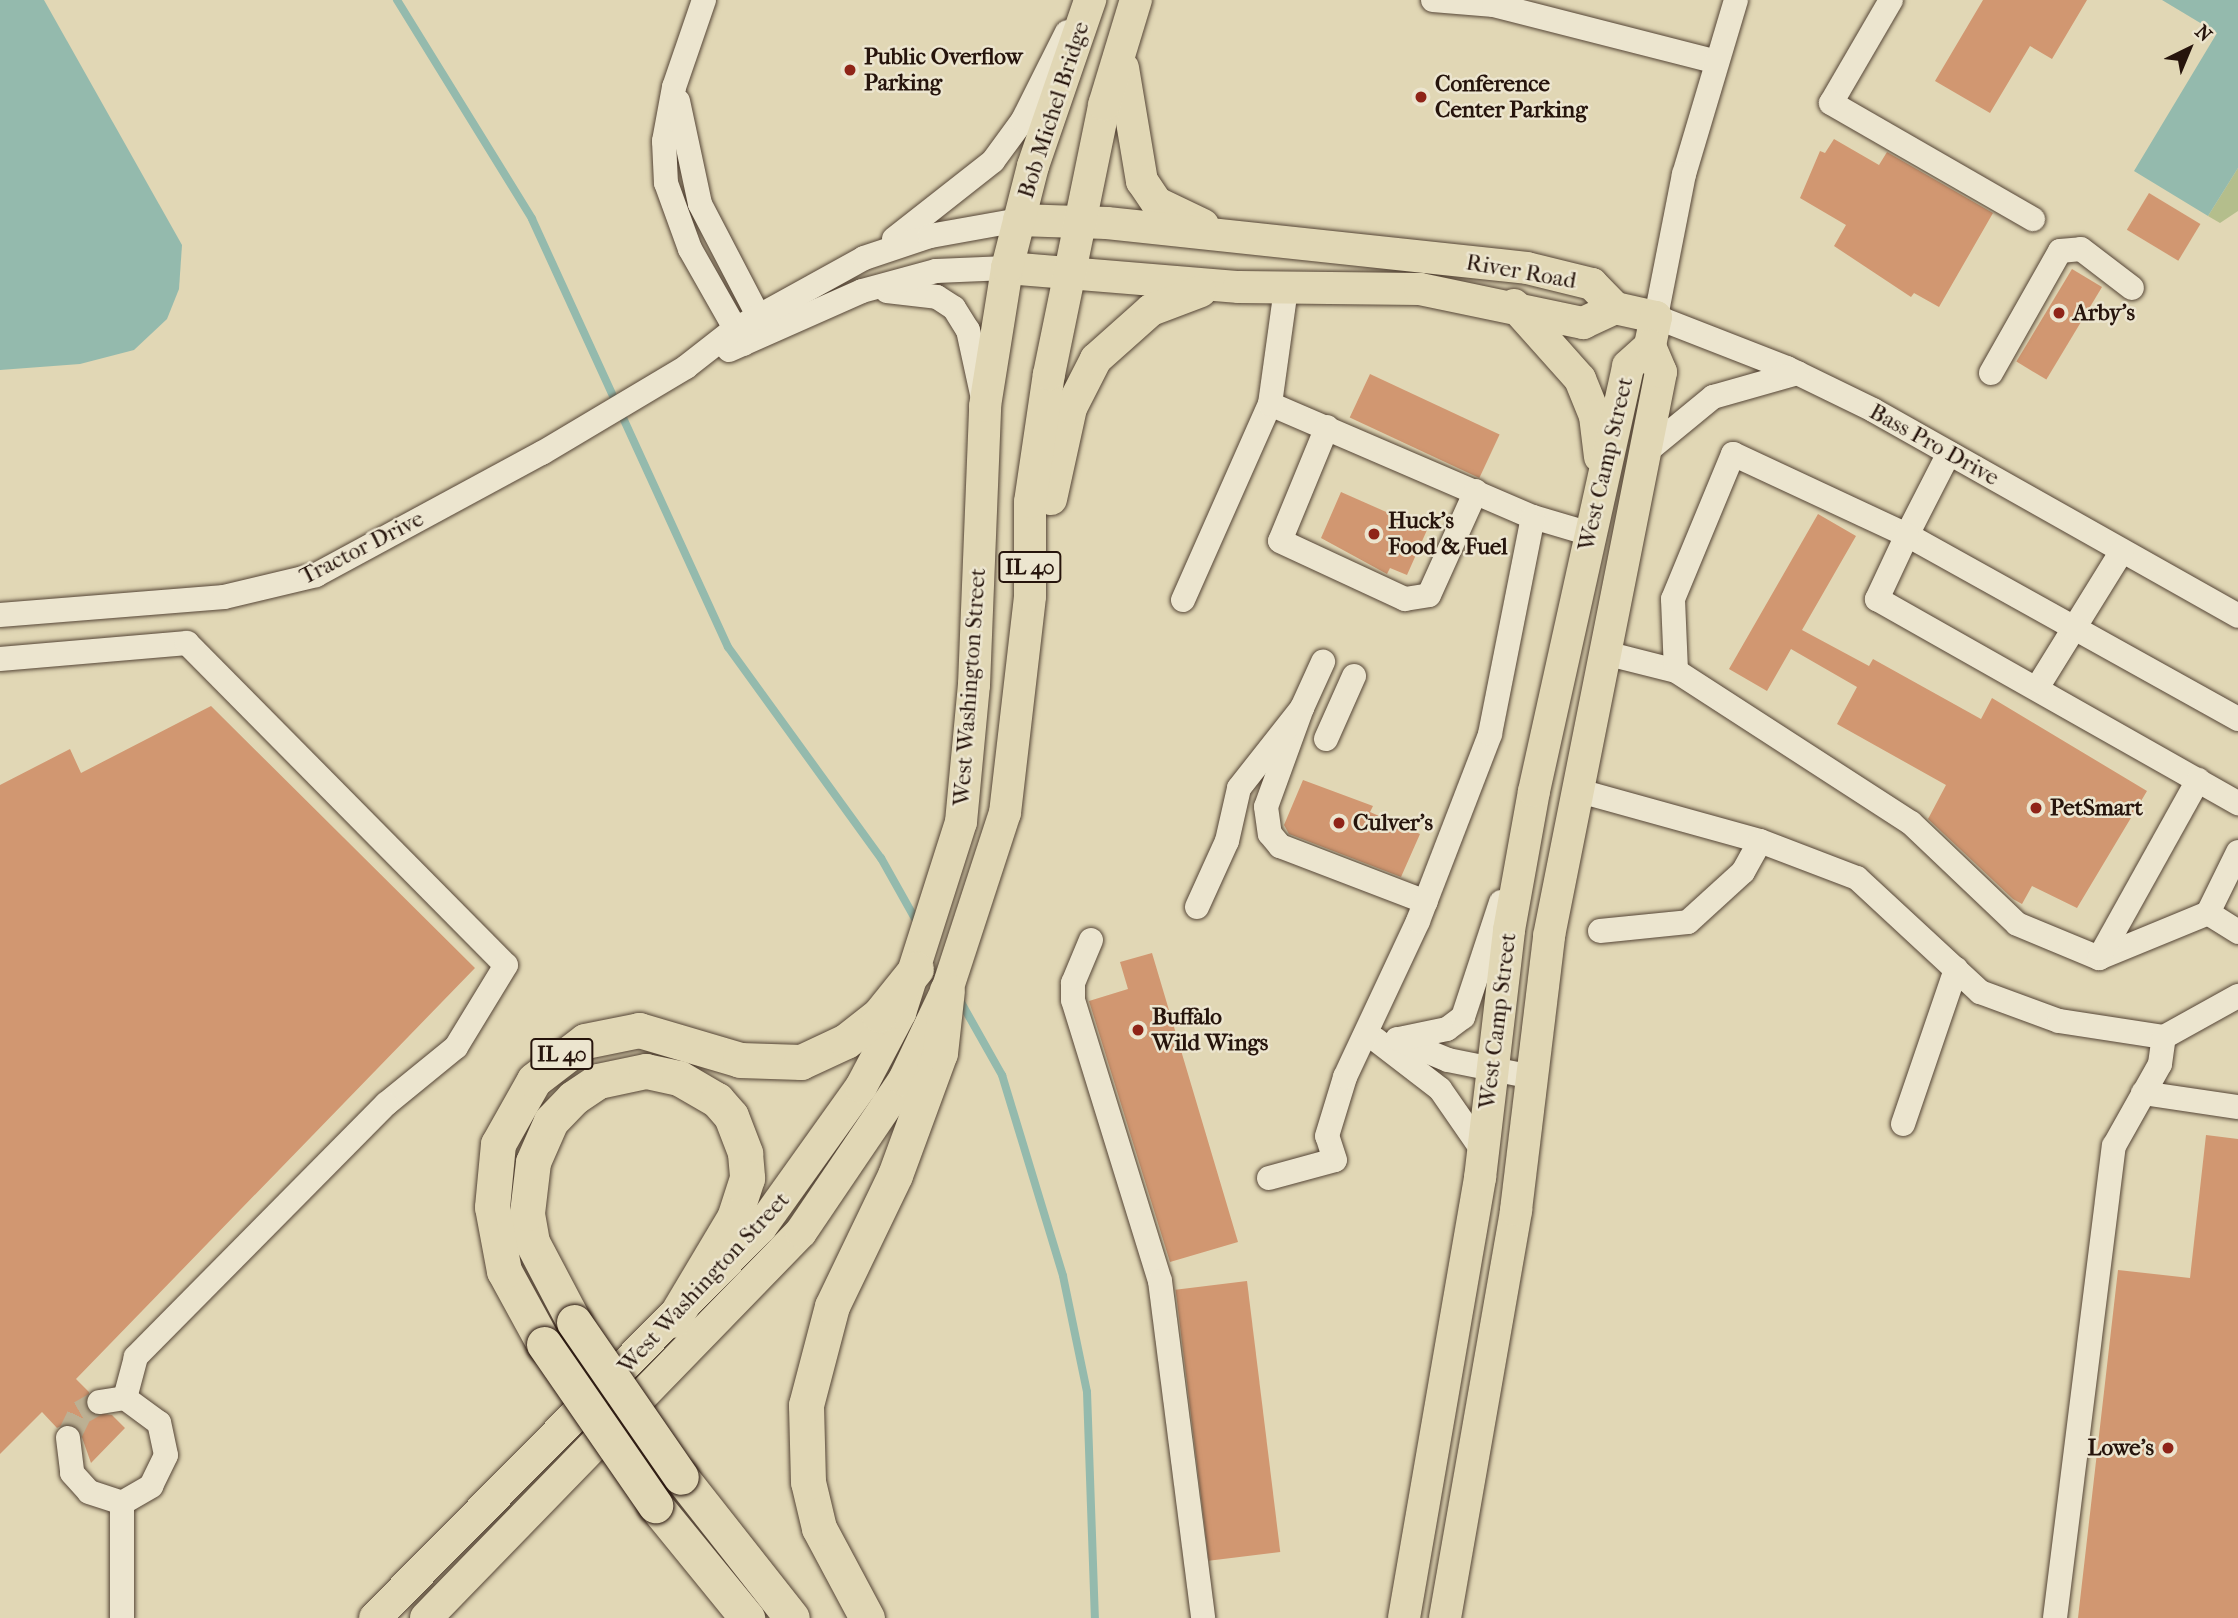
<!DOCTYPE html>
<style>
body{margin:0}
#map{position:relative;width:2238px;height:1618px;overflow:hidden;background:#e1d7b5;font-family:"IM FELL French Canon",serif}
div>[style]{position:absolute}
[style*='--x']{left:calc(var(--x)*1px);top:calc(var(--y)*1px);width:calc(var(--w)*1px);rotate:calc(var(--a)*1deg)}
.green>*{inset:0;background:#b4be8c}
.water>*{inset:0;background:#94baad}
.stream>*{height:8px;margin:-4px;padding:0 4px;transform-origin:4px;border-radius:4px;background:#94baad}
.building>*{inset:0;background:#d19771;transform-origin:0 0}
.minor-tunnel>*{height:24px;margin-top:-12px;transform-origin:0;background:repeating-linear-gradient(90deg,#bcb093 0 24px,transparent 0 36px)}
.roads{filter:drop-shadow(0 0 2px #554536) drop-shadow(0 0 2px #554536)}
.minor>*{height:24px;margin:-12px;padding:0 12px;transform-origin:12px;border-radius:12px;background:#ece5cf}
.major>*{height:32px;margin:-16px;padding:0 16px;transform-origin:16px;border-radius:16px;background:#e1d7b5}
.highway>*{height:35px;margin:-17.5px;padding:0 17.5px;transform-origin:17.5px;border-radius:17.5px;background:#e1d7b5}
.bridges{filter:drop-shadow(0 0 2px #26140c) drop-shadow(0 0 2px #26140c)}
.highway-bridge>*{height:35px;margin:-17.5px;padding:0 17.5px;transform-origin:17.5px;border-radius:17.5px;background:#e1d7b5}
.dots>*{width:19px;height:19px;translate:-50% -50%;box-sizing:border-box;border:4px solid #ece5cf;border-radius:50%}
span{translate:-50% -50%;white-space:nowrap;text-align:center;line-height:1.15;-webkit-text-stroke:5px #ece5cf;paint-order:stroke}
.shield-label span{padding:2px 5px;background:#ece5cf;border:2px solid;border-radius:5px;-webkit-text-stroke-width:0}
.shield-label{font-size:21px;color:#26140c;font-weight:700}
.poi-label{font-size:23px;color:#26140c;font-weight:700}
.left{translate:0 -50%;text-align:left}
.right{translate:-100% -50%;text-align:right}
.street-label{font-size:23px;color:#26140c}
.north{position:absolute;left:2154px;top:14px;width:70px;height:70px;-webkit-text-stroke:5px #ece5cf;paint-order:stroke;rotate:43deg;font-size:19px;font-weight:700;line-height:28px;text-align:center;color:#26140c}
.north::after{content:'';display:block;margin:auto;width:24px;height:32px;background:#26140c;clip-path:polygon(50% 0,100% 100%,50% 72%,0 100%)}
</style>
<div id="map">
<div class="green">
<div style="clip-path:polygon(2238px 168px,2238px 211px,2220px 223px,2208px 216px)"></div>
</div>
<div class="water">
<div style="clip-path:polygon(0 0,44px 0,182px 245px,179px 289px,167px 319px,134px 350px,80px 364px,0 370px)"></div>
<div style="clip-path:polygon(2162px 0,2238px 0,2238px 168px,2208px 216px,2134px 171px,2217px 33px)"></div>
</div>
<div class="stream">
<div style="--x:397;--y:0;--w:257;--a:58.3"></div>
<div style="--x:532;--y:219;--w:471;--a:65.4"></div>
<div style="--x:728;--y:647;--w:261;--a:54.1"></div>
<div style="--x:881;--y:858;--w:76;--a:60.7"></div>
<div style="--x:958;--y:997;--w:90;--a:60.6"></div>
<div style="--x:1002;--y:1075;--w:210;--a:73.1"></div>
<div style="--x:1063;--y:1276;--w:118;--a:78.3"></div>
<div style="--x:1087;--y:1392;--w:226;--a:88"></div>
</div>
<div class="building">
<div style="clip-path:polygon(1983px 0,2087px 0,2052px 59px,2030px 46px,1990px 113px,1935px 81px)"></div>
<div style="clip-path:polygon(1834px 139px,1879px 165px,1887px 152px,1993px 213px,1939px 307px,1914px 293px,1911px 297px,1834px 246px,1846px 225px,1800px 198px,1820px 151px,1825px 153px)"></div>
<div style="left:2149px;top:193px;width:60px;height:43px;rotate:31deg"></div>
<div style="left:2072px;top:269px;width:35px;height:108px;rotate:31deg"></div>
<div style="left:1370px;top:374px;width:143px;height:48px;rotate:25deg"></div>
<div style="clip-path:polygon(1341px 492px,1427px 530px,1407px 575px,1390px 568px,1387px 574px,1321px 538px)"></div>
<div style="clip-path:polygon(1818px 514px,1856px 536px,1802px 630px,1869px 666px,1873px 659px,1981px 719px,1992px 698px,2147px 791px,2077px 908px,2032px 886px,2022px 904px,2013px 899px,1928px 819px,1946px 785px,1837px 724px,1857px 687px,1791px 649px,1767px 691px,1729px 669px)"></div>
<div style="clip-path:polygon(211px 706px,475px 968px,76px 1379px,89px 1392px,88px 1412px,112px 1415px,125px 1428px,91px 1463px,79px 1429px,67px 1423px,57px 1428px,42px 1412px,0 1454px,0 785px,70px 749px,81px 773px)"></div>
<div style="clip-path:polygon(1303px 780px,1373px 806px,1370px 812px,1420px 834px,1401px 877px,1289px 834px,1284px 825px)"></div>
<div style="clip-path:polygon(1152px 953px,1238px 1242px,1170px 1262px,1089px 1001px,1128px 989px,1120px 962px)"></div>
<div style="clip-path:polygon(2206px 1135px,2238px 1139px,2238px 1618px,2078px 1618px,2118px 1270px,2190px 1278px)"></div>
<div style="left:1247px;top:1281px;width:273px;height:72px;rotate:83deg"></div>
</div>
<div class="minor-tunnel">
<div style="--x:68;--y:1438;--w:28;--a:-64"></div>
<div style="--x:80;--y:1413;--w:22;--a:-30"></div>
</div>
<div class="roads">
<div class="minor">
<div style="--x:704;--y:0;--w:92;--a:109"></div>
<div style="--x:674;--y:87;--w:55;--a:100.5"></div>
<div style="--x:664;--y:141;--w:42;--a:87.3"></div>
<div style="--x:666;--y:183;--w:70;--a:70"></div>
<div style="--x:690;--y:249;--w:109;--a:60.4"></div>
<div style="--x:1433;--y:0;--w:61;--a:4.7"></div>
<div style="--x:1494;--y:5;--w:230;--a:14.3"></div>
<div style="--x:1736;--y:0;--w:182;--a:106.6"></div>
<div style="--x:1684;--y:174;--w:146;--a:101.1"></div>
<div style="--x:1656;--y:317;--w:141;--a:21.3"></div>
<div style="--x:1787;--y:368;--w:96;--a:26"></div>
<div style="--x:1873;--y:410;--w:419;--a:29.4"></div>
<div style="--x:1891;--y:0;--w:119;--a:120.2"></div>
<div style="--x:1831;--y:103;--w:233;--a:29.9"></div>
<div style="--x:678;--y:101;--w:105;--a:77.9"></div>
<div style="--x:700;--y:204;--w:141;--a:62.5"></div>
<div style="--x:894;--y:239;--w:126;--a:-38.2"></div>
<div style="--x:993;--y:161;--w:51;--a:-53.8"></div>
<div style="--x:1023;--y:120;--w:98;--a:-63.4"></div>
<div style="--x:887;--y:291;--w:50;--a:6.8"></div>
<div style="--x:937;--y:297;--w:20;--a:33"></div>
<div style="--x:954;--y:308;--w:26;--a:58"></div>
<div style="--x:968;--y:330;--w:66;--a:77.7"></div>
<div style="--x:729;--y:350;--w:145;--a:-23.9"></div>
<div style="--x:862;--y:291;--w:77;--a:-15.1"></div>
<div style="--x:936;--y:271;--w:71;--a:-2.4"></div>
<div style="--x:1991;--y:373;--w:140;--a:-60.5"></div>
<div style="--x:2060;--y:251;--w:21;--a:-5"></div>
<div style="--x:2081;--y:249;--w:64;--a:37.4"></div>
<div style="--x:1270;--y:404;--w:286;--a:23.3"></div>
<div style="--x:1533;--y:517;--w:59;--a:16.6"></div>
<div style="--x:1327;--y:427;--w:123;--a:112.4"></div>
<div style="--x:1280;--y:541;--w:138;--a:24.9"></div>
<div style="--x:1405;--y:599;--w:24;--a:-9"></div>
<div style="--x:1429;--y:595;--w:114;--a:-65.7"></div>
<div style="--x:1646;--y:452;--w:87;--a:-39.4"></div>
<div style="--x:1713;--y:397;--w:88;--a:-15.8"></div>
<div style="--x:1183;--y:600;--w:214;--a:-66.1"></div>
<div style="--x:1270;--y:404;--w:117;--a:-82.1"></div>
<div style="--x:0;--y:615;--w:225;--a:-4.6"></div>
<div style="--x:224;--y:597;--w:95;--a:-13.4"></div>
<div style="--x:316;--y:575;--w:257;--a:-28.4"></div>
<div style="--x:542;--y:453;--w:168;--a:-30.8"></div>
<div style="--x:686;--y:367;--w:58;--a:-38"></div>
<div style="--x:732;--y:331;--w:151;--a:-28.9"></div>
<div style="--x:864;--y:258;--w:70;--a:-18.4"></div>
<div style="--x:930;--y:236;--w:90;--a:-10.2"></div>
<div style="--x:1605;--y:653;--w:73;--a:14.2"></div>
<div style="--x:1676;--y:671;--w:72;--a:-92.4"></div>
<div style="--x:1673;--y:599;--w:157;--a:-67.5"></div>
<div style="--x:1733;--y:454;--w:192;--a:25"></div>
<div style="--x:1907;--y:535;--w:92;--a:-62.9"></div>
<div style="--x:0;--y:659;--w:188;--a:-4.9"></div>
<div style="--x:187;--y:643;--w:453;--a:45.3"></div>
<div style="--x:506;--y:965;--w:96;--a:121.4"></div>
<div style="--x:456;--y:1047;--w:90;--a:140.8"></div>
<div style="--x:386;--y:1104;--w:356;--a:134.7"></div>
<div style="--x:136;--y:1357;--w:42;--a:105"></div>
<div style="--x:1676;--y:671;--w:280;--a:32.9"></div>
<div style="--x:1911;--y:823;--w:146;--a:43.6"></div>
<div style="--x:2017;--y:924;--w:89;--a:22.5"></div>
<div style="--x:2099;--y:958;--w:118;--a:-22.4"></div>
<div style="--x:2208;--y:913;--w:36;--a:32"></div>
<div style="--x:2037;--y:688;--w:161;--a:-58.2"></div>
<div style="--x:1302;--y:708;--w:105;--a:110"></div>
<div style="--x:1266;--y:807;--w:27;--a:82"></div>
<div style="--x:1270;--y:834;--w:16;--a:50"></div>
<div style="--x:1280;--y:846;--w:156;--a:21"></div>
<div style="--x:2238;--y:719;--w:379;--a:-150.9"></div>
<div style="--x:1907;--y:535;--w:71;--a:115.1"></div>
<div style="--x:1877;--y:599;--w:415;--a:29.5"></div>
<div style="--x:1326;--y:739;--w:69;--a:-66"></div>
<div style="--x:1576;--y:790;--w:191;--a:15.5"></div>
<div style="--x:1760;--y:841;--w:104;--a:20.9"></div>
<div style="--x:1857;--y:878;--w:168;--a:42.8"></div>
<div style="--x:1980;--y:992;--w:84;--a:20.2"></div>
<div style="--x:2059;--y:1021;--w:106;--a:8.7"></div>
<div style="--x:1197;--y:907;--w:72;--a:-65.6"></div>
<div style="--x:1227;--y:841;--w:54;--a:-77.2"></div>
<div style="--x:1239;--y:788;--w:102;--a:-51.8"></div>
<div style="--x:1302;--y:708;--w:51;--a:-65.5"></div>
<div style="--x:2208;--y:913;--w:68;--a:-63.8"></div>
<div style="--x:1600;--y:931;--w:88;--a:-5.8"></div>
<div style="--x:1688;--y:922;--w:74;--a:-42.3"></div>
<div style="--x:1743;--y:872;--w:35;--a:-61"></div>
<div style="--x:1091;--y:940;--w:47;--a:112.7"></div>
<div style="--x:1073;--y:983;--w:17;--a:90"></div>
<div style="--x:1073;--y:1000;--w:294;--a:72.8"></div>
<div style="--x:1160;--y:1281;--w:340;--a:82.7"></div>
<div style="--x:2099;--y:958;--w:204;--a:-60.9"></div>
<div style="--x:1375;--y:1039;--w:82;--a:37.6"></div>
<div style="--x:1440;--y:1089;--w:75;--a:55.3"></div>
<div style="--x:1397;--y:1039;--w:55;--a:22.4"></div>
<div style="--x:1448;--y:1060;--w:86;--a:11.4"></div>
<div style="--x:1399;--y:1039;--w:49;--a:-11.8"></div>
<div style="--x:1447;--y:1029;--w:20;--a:-37"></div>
<div style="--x:1463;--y:1017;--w:121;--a:-71.7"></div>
<div style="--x:2143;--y:1093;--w:96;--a:8.4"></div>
<div style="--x:1903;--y:1124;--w:164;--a:-71.1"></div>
<div style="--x:1269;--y:1178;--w:68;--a:-15.3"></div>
<div style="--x:1335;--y:1160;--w:25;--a:-108"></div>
<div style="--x:1327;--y:1136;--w:62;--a:-73"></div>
<div style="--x:1345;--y:1077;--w:172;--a:-64.9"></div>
<div style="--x:1418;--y:921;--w:200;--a:-68.9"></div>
<div style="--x:1490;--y:734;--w:221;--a:-78.8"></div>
<div style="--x:68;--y:1438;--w:35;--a:83"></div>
<div style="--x:72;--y:1473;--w:25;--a:48"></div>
<div style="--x:89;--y:1492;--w:35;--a:18"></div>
<div style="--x:122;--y:1503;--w:34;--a:-30"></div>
<div style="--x:151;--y:1486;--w:34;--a:-64"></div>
<div style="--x:166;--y:1455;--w:33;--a:-102"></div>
<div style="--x:159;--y:1423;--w:42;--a:-143.7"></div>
<div style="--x:125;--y:1398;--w:26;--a:171"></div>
<div style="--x:122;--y:1503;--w:115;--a:90"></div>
<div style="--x:2055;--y:1618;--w:476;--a:-82.9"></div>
<div style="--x:2114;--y:1146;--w:94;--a:-60.7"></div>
<div style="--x:2160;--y:1064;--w:27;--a:-82"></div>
<div style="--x:2164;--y:1037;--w:85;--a:-29"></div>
</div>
<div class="major">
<div style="--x:1123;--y:68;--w:115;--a:80.5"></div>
<div style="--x:1142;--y:181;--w:27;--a:56"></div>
<div style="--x:1157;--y:203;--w:51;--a:25.6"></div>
<div style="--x:1019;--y:220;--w:88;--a:2"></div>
<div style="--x:1107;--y:223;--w:422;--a:6.1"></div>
<div style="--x:1527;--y:268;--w:67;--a:13.8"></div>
<div style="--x:1592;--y:284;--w:33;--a:46"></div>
<div style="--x:1007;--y:268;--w:233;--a:4.7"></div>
<div style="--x:1239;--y:287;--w:181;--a:0.6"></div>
<div style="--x:1420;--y:289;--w:167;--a:11.8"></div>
<div style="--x:1583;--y:323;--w:35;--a:-25"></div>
<div style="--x:1514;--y:305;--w:99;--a:48.3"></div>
<div style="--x:1580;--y:379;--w:40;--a:68"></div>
<div style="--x:1595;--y:416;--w:41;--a:83"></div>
<div style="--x:1615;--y:308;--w:42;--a:12.4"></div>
<div style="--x:1656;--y:317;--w:30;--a:102"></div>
<div style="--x:1051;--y:499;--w:93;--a:-77.6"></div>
<div style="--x:1071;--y:408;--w:55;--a:-63"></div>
<div style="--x:1096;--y:359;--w:74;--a:-41.7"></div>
<div style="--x:1151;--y:310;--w:53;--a:-20.8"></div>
<div style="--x:375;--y:1618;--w:549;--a:-45.37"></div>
<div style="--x:761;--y:1227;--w:172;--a:-54.5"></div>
<div style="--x:861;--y:1087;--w:84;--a:-62.2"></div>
<div style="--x:900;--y:1013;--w:201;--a:-72.3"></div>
<div style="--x:961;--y:822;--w:138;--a:-84.6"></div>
<div style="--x:974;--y:685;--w:279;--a:-87.7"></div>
<div style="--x:985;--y:406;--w:140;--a:-80.9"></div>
<div style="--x:1007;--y:268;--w:105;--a:-75.7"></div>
<div style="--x:1033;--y:166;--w:176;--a:-71"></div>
<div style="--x:426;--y:1618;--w:538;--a:-45.83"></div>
<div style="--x:801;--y:1232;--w:184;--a:-55.9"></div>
<div style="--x:904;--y:1080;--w:100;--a:-64.5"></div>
<div style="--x:947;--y:990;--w:186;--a:-71.9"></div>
<div style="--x:1005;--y:813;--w:218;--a:-83.4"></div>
<div style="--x:1030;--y:596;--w:94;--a:-90"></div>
<div style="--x:1030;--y:502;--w:129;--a:-81.6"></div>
<div style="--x:1049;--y:374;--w:275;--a:-78.4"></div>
<div style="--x:1104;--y:105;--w:110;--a:-73.1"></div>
<div style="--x:1404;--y:1618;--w:447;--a:-80.2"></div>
<div style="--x:1480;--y:1178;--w:250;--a:-83.3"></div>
<div style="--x:1509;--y:930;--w:141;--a:-79.8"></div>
<div style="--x:1534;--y:791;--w:435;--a:-77.5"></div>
<div style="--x:1628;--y:366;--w:30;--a:-42"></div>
<div style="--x:1445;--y:1618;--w:414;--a:-80.1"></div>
<div style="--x:1516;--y:1210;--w:276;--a:-83.1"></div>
<div style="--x:1549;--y:936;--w:575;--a:-78.77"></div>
<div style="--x:1661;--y:372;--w:28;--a:-113"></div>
</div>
<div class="highway">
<div style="--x:574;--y:1322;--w:90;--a:-117.7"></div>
<div style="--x:532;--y:1242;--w:29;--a:-100"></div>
<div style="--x:527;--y:1213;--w:51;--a:-83.3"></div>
<div style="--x:533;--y:1162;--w:45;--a:-66.3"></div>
<div style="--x:551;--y:1121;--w:32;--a:-46"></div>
<div style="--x:573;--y:1098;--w:30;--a:-34"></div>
<div style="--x:598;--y:1081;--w:49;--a:-11.8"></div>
<div style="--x:646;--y:1071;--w:34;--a:12"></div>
<div style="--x:679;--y:1078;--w:44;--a:30.1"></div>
<div style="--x:717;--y:1100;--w:21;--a:49"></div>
<div style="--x:731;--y:1116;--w:40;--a:69"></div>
<div style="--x:745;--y:1153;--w:25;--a:85"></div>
<div style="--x:747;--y:1178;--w:40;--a:108"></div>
<div style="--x:735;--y:1216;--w:121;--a:120.8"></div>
<div style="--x:544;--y:1344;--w:83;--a:-118.7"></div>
<div style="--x:504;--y:1271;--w:65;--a:-100.6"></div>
<div style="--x:492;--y:1207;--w:63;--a:-84.6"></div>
<div style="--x:498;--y:1144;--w:73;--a:-60.6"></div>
<div style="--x:534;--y:1080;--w:64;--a:-37.4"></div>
<div style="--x:585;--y:1041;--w:55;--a:-11.5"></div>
<div style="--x:639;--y:1030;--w:105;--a:16.5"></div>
<div style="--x:740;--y:1060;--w:61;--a:1.9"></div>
<div style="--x:801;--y:1062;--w:50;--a:-25"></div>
<div style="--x:846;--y:1041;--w:42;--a:-38.2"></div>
<div style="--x:879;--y:1015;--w:59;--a:-51.2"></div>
<div style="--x:681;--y:1477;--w:179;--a:51.8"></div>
<div style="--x:655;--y:1505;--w:146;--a:50.8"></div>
<div style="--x:867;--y:1618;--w:102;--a:-118.1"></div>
<div style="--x:819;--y:1528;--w:47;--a:-103.4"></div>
<div style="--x:808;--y:1482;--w:77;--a:-91.5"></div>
<div style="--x:806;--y:1405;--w:102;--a:-75.3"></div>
<div style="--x:832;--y:1306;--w:145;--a:-64.3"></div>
<div style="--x:895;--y:1175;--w:130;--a:-69.8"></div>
<div style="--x:940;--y:1053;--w:63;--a:-83.7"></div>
</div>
</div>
<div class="bridges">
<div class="highway-bridge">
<div style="--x:574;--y:1322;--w:188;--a:55.4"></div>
<div style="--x:544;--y:1344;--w:196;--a:55.4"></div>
</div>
</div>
<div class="dots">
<div style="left:850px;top:70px;background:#8f2418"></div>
<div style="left:1421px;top:97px;background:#8f2418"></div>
<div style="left:2059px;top:313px;background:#8f2418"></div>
<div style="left:1374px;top:534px;background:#8f2418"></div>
<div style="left:2036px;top:808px;background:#8f2418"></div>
<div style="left:1339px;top:823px;background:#8f2418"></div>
<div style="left:1138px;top:1030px;background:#8f2418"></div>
<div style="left:2168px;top:1448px;background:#8f2418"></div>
</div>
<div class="shield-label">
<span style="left:1030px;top:567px">IL 40</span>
<span style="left:562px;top:1054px">IL 40</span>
</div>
<div class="poi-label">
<span class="left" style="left:864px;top:70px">Public Overflow<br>Parking</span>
<span class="left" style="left:1435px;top:97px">Conference<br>Center Parking</span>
<span class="left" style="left:2073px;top:313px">Arby's</span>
<span class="left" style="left:1388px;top:534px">Huck's<br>Food &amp; Fuel</span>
<span class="left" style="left:2050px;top:808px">PetSmart</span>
<span class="left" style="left:1353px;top:823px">Culver's</span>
<span class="left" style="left:1152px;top:1030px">Buffalo<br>Wild Wings</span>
<span class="right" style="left:2154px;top:1448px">Lowe's</span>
</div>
<div class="street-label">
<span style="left:1054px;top:110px;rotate:-72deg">Bob Michel Bridge</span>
<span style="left:1521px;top:272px;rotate:10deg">River Road</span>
<span style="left:1934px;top:445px;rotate:29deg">Bass Pro Drive</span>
<span style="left:1606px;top:464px;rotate:-77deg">West Camp Street</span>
<span style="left:362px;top:548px;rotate:-27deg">Tractor Drive</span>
<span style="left:970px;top:687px;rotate:-86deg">West Washington Street</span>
<span style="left:1498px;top:1021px;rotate:-83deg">West Camp Street</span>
<span style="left:704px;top:1283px;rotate:-47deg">West Washington Street</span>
</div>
<div class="north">N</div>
</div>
